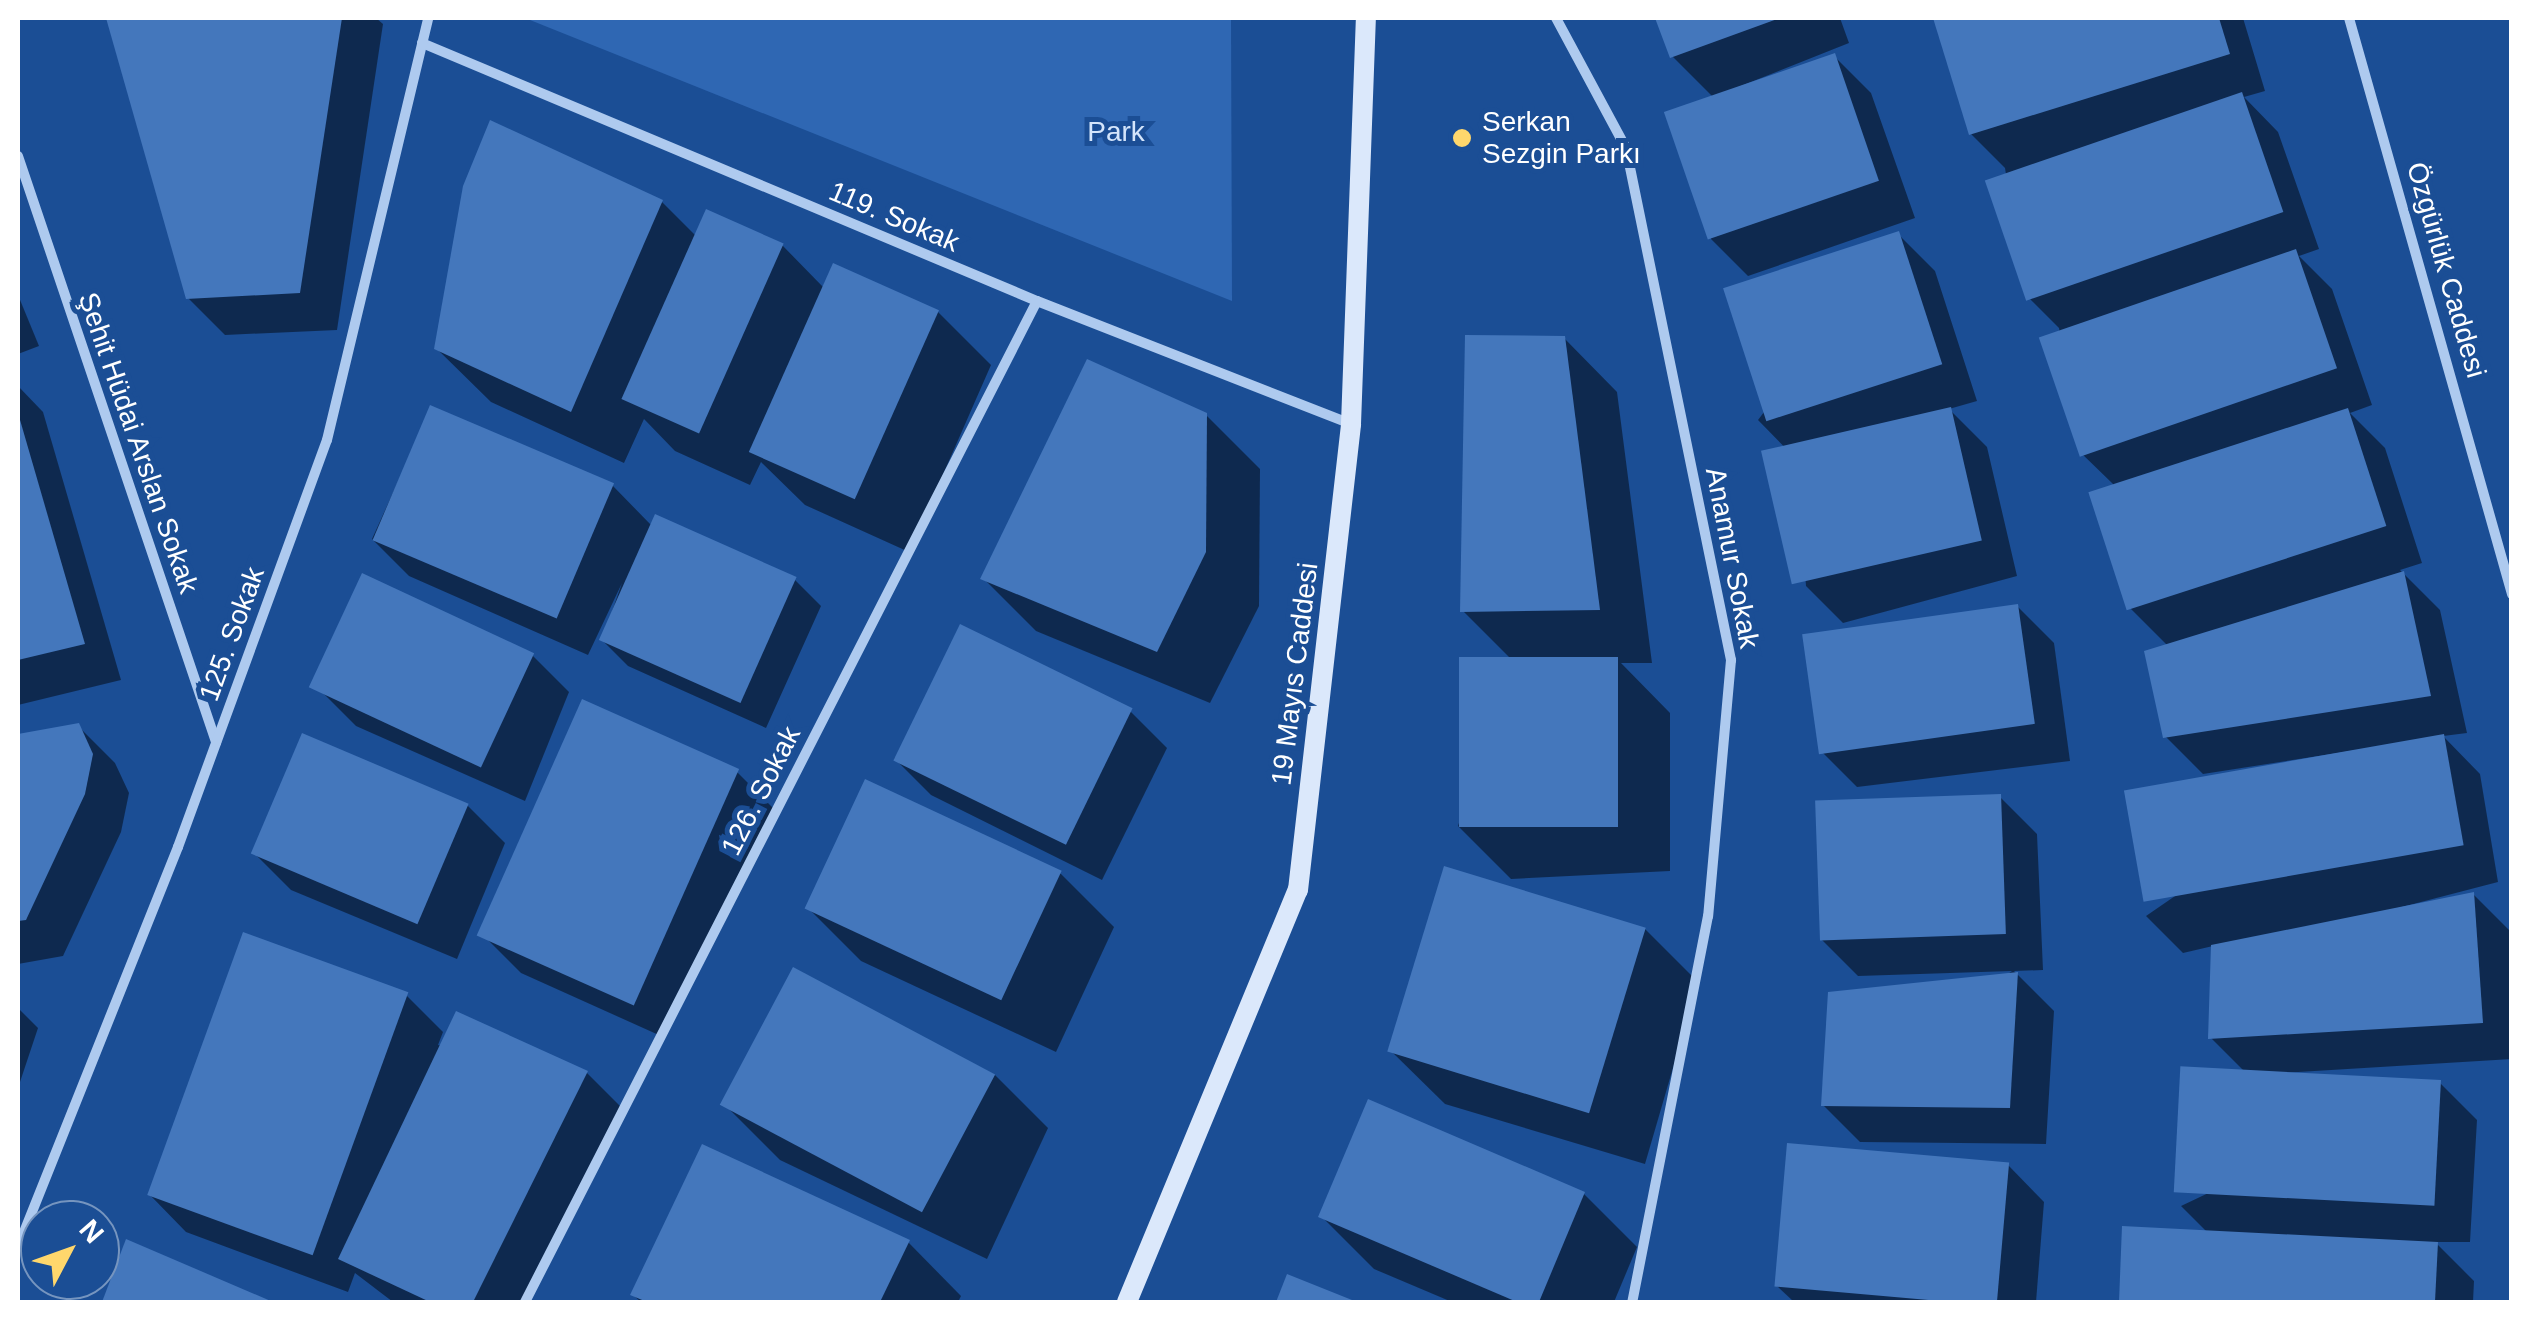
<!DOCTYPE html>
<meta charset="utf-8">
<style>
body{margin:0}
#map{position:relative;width:2529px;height:1320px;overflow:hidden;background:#1b4e95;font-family:Arial,sans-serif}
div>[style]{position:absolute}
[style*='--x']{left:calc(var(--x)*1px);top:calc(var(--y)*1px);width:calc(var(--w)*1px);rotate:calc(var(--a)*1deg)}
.green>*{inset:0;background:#2f67b3}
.shadow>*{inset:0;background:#0007}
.building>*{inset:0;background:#4477bc;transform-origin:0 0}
.street>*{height:10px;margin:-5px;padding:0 5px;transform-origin:5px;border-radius:5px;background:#aecaef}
.secondary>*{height:20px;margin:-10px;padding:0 10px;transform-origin:10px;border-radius:10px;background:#dbe8fb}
.dots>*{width:28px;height:28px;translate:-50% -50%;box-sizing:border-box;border:5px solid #1b4e95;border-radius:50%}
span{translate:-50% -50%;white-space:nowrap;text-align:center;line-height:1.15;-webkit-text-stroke:10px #1b4e95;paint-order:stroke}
.poi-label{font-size:28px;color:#fff}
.left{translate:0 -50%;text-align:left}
.park-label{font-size:28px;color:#d4e5fb}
.street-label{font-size:28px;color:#fff}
.frame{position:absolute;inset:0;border:20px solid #fff;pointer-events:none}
.north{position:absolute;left:20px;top:1200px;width:100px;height:100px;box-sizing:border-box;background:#1b4e95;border:2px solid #7695bf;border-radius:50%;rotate:49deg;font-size:28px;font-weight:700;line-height:40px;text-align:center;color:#fff}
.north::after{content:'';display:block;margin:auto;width:35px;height:45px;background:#ffd76c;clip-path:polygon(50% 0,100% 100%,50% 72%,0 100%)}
</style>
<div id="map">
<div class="green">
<div style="clip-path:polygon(525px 18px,1231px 18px,1232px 301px)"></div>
</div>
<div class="shadow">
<div style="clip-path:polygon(108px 18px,376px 18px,383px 24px,337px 330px,225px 335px,188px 298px)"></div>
<div style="clip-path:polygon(1658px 18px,1840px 18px,1849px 43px,1713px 97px,1834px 56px,1871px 93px,1915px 218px,1748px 276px,1711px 239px,1713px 97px,1672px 56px)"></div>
<div style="clip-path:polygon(1936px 18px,2243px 18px,2265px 91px,2244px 97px,2278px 132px,2319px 249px,2299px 256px,2332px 289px,2372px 405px,2350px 413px,2385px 448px,2422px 563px,2400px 570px,2440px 610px,2467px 733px,2443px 736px,2480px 774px,2498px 882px,2371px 915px,2473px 894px,2510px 931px,2512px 1059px,2248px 1075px,2211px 1038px,2213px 946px,2183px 953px,2146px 916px,2396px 744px,2203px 774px,2166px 737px,2168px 646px,2129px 607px,2113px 484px,2079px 451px,2059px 328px,2024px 293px,2005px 168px,1971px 134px)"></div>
<div style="clip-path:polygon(662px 202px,696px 236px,783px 246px,824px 288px,938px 312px,991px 365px,909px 552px,805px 505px,761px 462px,750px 485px,675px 451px,644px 419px,624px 463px,491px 402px,437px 349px)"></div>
<div style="clip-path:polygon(1898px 234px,1935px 271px,1977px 401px,1949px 409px,1987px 447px,2017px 576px,1843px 623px,1806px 586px,1797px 460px,1758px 420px)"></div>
<div style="clip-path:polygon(18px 295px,39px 346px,18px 354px)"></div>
<div style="clip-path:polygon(1564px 338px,1617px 392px,1652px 663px,1621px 663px,1670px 713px,1670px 871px,1511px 879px,1458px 826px,1511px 659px,1463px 611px)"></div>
<div style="clip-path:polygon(18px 386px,43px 412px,121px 680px,18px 705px)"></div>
<div style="clip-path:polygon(431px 409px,613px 486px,652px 526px,795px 580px,821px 606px,766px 728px,628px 666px,602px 640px,622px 583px,588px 655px,409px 576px,372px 539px)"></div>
<div style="clip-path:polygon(1206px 415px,1260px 469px,1259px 606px,1210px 703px,1036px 631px,983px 578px)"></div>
<div style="clip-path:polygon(2017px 606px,2054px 643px,2070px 761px,1857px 787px,1820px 750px)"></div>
<div style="clip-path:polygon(532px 655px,569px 692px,525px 801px,356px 726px,319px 689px)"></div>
<div style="clip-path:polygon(1130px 711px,1167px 748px,1102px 880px,931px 795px,894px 758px)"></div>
<div style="clip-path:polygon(78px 726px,115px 763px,129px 793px,121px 832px,63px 956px,18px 964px,18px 736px)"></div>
<div style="clip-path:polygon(737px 772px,774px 809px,661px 1036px,521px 973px,484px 936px)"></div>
<div style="clip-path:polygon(866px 782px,1061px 874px,1114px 927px,1056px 1052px,861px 961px,808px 908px)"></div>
<div style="clip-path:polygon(2000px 797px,2037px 834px,2043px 970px,2014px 971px,2054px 1011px,2046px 1144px,1860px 1142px,1823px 1105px,2012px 971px,1858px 976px,1821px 939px)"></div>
<div style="clip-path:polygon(468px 806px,505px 843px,457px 959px,291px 890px,254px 853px)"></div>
<div style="clip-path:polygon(1645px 929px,1698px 982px,1645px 1164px,1445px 1104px,1391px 1051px)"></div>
<div style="clip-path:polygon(794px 971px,995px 1075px,1048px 1128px,987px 1259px,780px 1160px,727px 1107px)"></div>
<div style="clip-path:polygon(406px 995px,443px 1032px,438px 1045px,587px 1073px,624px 1110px,528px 1302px,393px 1302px,355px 1273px,348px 1292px,186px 1232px,150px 1195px)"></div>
<div style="clip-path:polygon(18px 1008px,38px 1028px,18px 1088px)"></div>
<div style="clip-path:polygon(2440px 1083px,2477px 1120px,2470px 1242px,2435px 1242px,2474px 1281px,2473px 1302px,2121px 1302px,2124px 1229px,2208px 1233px,2181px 1206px)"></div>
<div style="clip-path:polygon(2008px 1165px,2044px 1202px,2036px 1302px,1794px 1302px,1777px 1286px)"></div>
<div style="clip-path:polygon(1584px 1194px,1637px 1247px,1614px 1302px,1452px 1302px,1374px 1269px,1321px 1216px)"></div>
<div style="clip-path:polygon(128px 1242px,267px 1302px,105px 1302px)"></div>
<div style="clip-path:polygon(908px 1242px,961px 1296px,958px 1302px,641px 1302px,633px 1295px)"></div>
</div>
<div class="building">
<div style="clip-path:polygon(106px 18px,342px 18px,300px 293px,186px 299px)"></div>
<div style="clip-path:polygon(1655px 18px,1780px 18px,1670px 58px)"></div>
<div style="clip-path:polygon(1933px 18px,2219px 18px,2230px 54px,1969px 135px)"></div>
<div style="left:1835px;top:53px;width:135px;height:181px;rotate:71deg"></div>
<div style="left:2242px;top:92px;width:127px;height:272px;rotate:71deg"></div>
<div style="clip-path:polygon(490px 120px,663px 200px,571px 412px,434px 349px,463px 186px)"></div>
<div style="left:706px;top:209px;width:85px;height:208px;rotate:24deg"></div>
<div style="left:1899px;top:231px;width:140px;height:185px;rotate:72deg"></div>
<div style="left:2296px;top:249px;width:126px;height:272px;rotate:71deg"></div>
<div style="left:833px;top:263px;width:116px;height:207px;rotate:24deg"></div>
<div style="clip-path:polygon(1465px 335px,1565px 336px,1600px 610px,1460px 612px)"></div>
<div style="clip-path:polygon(1087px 359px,1207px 413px,1206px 552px,1157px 652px,980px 579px)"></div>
<div style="left:430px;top:405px;width:200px;height:147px;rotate:23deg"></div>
<div style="left:1951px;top:407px;width:137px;height:195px;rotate:77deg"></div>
<div style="left:2348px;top:408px;width:124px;height:273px;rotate:72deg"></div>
<div style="clip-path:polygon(18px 413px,85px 644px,18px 660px)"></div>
<div style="left:655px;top:514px;width:155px;height:138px;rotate:24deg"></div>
<div style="clip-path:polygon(2404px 571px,2431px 696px,2163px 738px,2144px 651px)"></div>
<div style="left:362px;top:573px;width:190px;height:126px;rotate:25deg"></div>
<div style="left:2018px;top:604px;width:121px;height:218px;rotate:82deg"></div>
<div style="left:960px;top:624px;width:192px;height:152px;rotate:26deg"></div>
<div style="left:1459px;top:657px;width:159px;height:170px"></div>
<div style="left:582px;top:699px;width:172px;height:259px;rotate:24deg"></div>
<div style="clip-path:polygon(79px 723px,93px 754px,85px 794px,26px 920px,18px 921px,18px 734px)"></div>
<div style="left:302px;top:733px;width:181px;height:131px;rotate:23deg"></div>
<div style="left:2444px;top:734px;width:113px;height:325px;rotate:80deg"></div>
<div style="left:865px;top:779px;width:217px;height:143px;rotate:25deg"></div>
<div style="left:2001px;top:794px;width:140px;height:186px;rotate:88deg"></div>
<div style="left:1444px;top:866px;width:211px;height:194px;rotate:17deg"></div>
<div style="clip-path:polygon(2474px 892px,2483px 1023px,2208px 1039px,2211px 945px)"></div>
<div style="left:243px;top:932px;width:176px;height:280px;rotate:20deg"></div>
<div style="left:793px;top:967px;width:229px;height:156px;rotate:28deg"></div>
<div style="clip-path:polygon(2018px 972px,2010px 1108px,1821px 1106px,1828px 992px)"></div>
<div style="clip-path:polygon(456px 1011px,588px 1071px,473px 1302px,430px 1302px,338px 1259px)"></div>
<div style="left:2441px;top:1080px;width:126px;height:261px;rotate:93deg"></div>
<div style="clip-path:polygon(1368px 1099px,1585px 1192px,1539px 1302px,1517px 1302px,1318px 1217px)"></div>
<div style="left:1787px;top:1143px;width:223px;height:144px;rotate:5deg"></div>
<div style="clip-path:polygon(702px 1144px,910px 1240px,880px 1302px,647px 1302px,630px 1295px)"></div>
<div style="clip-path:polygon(2122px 1226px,2438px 1242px,2435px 1302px,2119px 1302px)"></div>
<div style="clip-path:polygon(126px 1239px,273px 1302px,102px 1302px)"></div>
<div style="clip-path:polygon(1287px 1274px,1357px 1302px,1276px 1302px)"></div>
</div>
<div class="street">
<div style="--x:1556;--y:18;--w:148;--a:61.7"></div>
<div style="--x:1626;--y:148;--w:523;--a:78.41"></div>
<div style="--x:1731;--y:660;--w:257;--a:95.1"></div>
<div style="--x:1708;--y:916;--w:393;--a:101.1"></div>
<div style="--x:2349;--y:18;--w:599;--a:74.2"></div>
<div style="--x:422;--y:43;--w:667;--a:22.76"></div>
<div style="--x:1037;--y:301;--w:337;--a:21.4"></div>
<div style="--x:18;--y:156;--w:619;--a:71.33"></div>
<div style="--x:18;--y:1247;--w:431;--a:-68.2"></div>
<div style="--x:178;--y:847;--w:433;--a:-69.9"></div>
<div style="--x:327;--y:440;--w:434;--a:-76.5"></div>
<div style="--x:525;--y:1302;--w:1124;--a:-62.91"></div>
</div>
<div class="secondary">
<div style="--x:1127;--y:1302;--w:446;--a:-67.5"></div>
<div style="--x:1298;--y:890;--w:469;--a:-83.5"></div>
<div style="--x:1351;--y:424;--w:406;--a:-87.9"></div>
</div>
<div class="dots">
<div style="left:1462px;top:138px;background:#ffd76c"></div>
</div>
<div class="poi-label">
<span class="left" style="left:1482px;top:138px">Serkan<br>Sezgin Parkı</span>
</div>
<div class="park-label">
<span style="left:1116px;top:132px">Park</span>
</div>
<div class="street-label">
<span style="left:894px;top:217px;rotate:23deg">119. Sokak</span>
<span style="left:2446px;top:270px;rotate:74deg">Özgürlük Caddesi</span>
<span style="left:138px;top:443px;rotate:71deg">Şehit Hüdai Arslan Sokak</span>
<span style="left:1732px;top:558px;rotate:79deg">Anamur Sokak</span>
<span style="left:232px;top:634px;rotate:-70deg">125. Sokak</span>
<span style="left:1295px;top:674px;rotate:-83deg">19 Mayıs Caddesi</span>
<span style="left:761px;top:791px;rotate:-63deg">126. Sokak</span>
</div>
<div class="frame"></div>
<div class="north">N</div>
</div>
